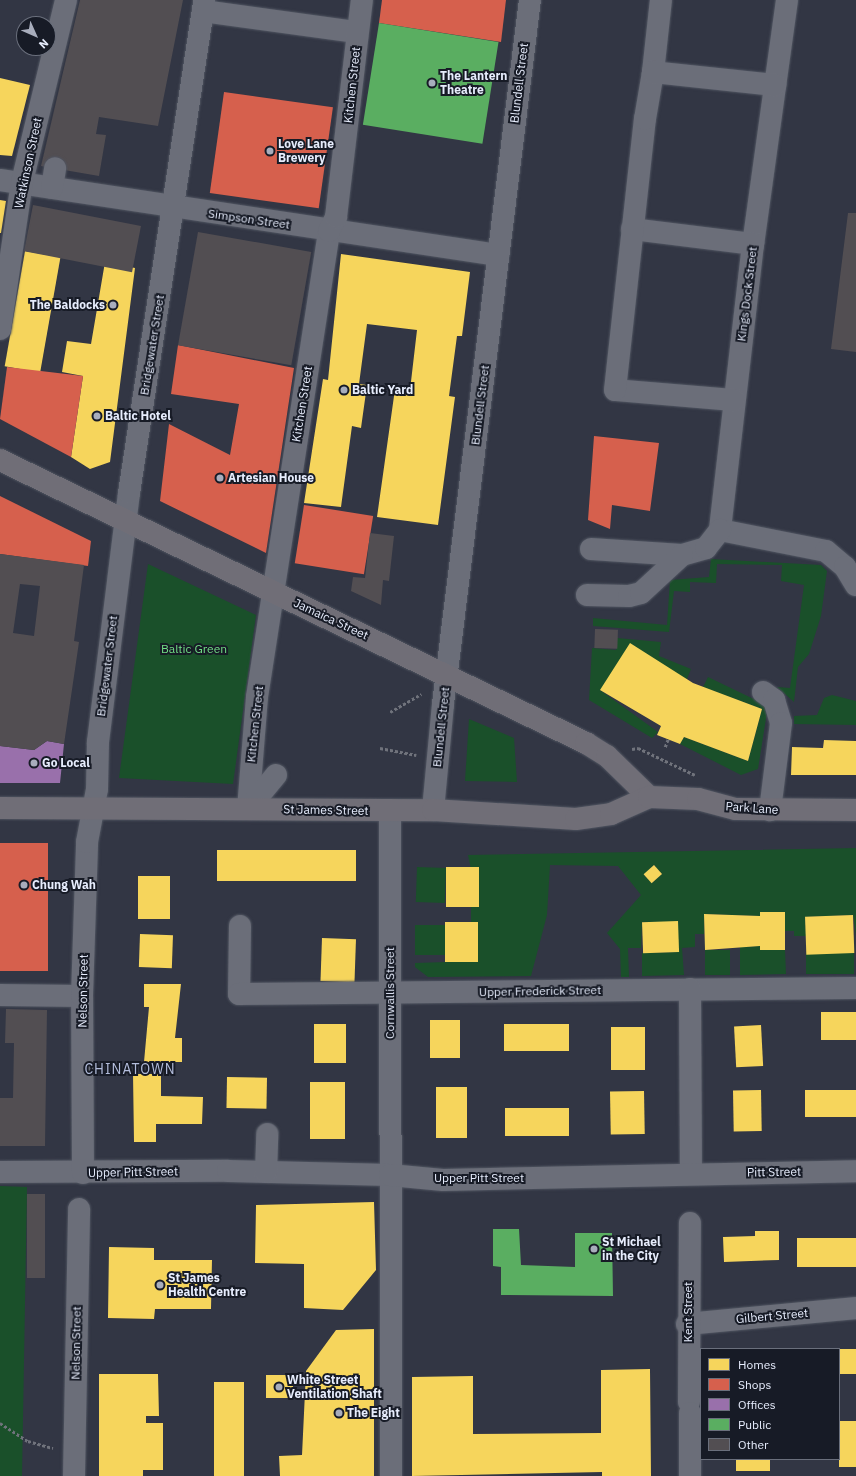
<!DOCTYPE html>
<style>
body{margin:0}
#map{position:relative;width:856px;height:1476px;overflow:hidden;background:#323644;font-family:"IBM Plex Sans",sans-serif}
div>[style]{position:absolute}
[style*='--x']{left:calc(var(--x)*1px);top:calc(var(--y)*1px);width:calc(var(--w)*1px);rotate:calc(var(--a)*1deg)}
.green>*{inset:0;background:#1a502a;transform-origin:0 0}
.homes>*{inset:0;background:#f6d55c;transform-origin:0 0}
.shops>*{inset:0;background:#d6604d;transform-origin:0 0}
.offices>*{inset:0;background:#9970ab}
.public>*{inset:0;background:#5aae61;transform-origin:0 0}
.building>*{inset:0;background:#524e52;transform-origin:0 0}
.path>*{height:2.5px;margin-top:-1.25px;transform-origin:0;background:repeating-linear-gradient(90deg,#70737c 0 3px,transparent 0 5px)}
.roads{filter:drop-shadow(0 0 1px #505561) drop-shadow(0 0 1px #505561)}
.minor>*{height:22px;margin:-11px;padding:0 11px;transform-origin:11px;border-radius:11px;background:#6b6e79}
.major>*{height:22px;margin:-11px;padding:0 11px;transform-origin:11px;border-radius:11px;background:#706e77}
.dots>*{width:11px;height:11px;translate:-50% -50%;box-sizing:border-box;border:2px solid #171b26;border-radius:50%}
span{translate:-50% -50%;white-space:nowrap;text-align:center;line-height:1.15;-webkit-text-stroke:4px #171b26;paint-order:stroke}
.poi-label{font-size:12px;color:#e7edfd;font-weight:700}
.left{translate:0 -50%;text-align:left}
.right{translate:-100% -50%;text-align:right}
.street-label{font-size:12px;color:#e7edfd}
.park-label{font-size:12px;color:#73df87}
.quarter-label{font-size:14px;color:#b3bddc;letter-spacing:1px}
.legend{position:absolute;left:700px;top:1348px;width:140px;height:112px;box-sizing:border-box;background:#171b26;border:1px solid #6a6f7c;margin:0;padding:5px 7px;list-style:none;font-size:12px;color:#e7edfd}
.legend li{display:flex;align-items:center;gap:8px;height:20px}
.legend b{width:20px;border:1px solid #6a6f7c}
.north{position:absolute;left:16px;top:16px;width:40px;height:40px;box-sizing:border-box;background:#171b26;border:1px solid #6a6f7c;border-radius:50%;rotate:135deg;font-size:11px;font-weight:700;line-height:16px;text-align:center;color:#e7edfd}
.north::after{content:'';display:block;margin:auto;width:14px;height:18px;background:#a8adbc;clip-path:polygon(50% 0,100% 100%,50% 72%,0 100%)}
</style>
<div id="map">
<div class="green">
<div style="clip-path:polygon(711px 559px,821px 565px,827px 571px,821px 616px,809px 654px,798px 667px,794px 702px,777px 687px,790px 688px,804px 585px,781px 581px,782px 565px,717px 564px,716px 583px,690px 582px,690px 592px,674px 591px,669px 632px,593px 626px,593px 618px,667px 625px,670px 580px,709px 577px)"></div>
<div style="clip-path:polygon(148px 564px,256px 615px,233px 784px,119px 778px)"></div>
<div style="clip-path:polygon(617px 638px,661px 642px,659px 656px,691px 669px,687px 679px,600px 690px,658px 732px,652px 738px,589px 700px,592px 648px,616px 650px)"></div>
<div style="clip-path:polygon(708px 677px,764px 704px,767px 712px,758px 769px,741px 775px,680px 744px,684px 737px,748px 761px,762px 709px,703px 687px)"></div>
<div style="clip-path:polygon(832px 695px,856px 701px,856px 725px,794px 724px,794px 716px,817px 715px,824px 698px)"></div>
<div style="clip-path:polygon(469px 719px,514px 738px,517px 782px,465px 781px)"></div>
<div style="clip-path:polygon(evenodd,856px 848px,856px 935px,853px 915px,805px 917px,806px 936px,794px 936px,794px 931px,785px 931px,784px 912px,760px 912px,760px 916px,704px 914px,704px 934px,695px 934px,695px 947px,682px 948px,684px 975px,642px 976px,642px 953px,678px 952px,678px 922px,642px 922px,641px 948px,628px 948px,629px 977px,621px 977px,620px 949px,607px 933px,641px 895px,618px 866px,550px 865px,547px 915px,531px 976px,428px 977px,415px 967px,415px 963px,478px 961px,478px 922px,471px 922px,471px 907px,479px 907px,468px 855px,856px 848px,654px 865px,662px 874px,652px 883px,644px 875px,654px 865px)"></div>
<div style="left:417px;top:867px;width:29px;height:35px;rotate:2deg"></div>
<div style="left:415px;top:925px;width:30px;height:30px"></div>
<div style="clip-path:polygon(760px 946px,760px 950px,785px 950px,786px 974px,740px 975px,740px 947px)"></div>
<div style="left:705px;top:950px;width:25px;height:25px"></div>
<div style="left:806px;top:953px;width:48px;height:21px"></div>
<div style="clip-path:polygon(0 1186px,27px 1187px,22px 1476px,0 1476px)"></div>
</div>
<div class="homes">
<div style="clip-path:polygon(0 78px,30px 85px,12px 156px,0 155px)"></div>
<div style="clip-path:polygon(0 200px,6px 201px,1px 233px,0 233px)"></div>
<div style="left:25px;top:251px;width:36px;height:117px;rotate:10deg"></div>
<div style="clip-path:polygon(341px 254px,470px 272px,462px 336px,457px 336px,449px 396px,455px 397px,438px 525px,377px 517px,395px 389px,410px 390px,417px 330px,367px 324px,359px 384px,367px 385px,361px 428px,352px 426px,341px 507px,304px 503px,323px 379px,328px 380px)"></div>
<div style="clip-path:polygon(105px 262px,135px 268px,110px 462px,90px 469px,71px 457px,83px 376px,62px 372px,67px 341px,91px 344px)"></div>
<div style="clip-path:polygon(630px 643px,693px 683px,762px 709px,748px 761px,684px 737px,680px 744px,657px 735px,661px 726px,600px 690px)"></div>
<div style="clip-path:polygon(824px 740px,856px 741px,856px 775px,791px 775px,792px 747px,823px 748px)"></div>
<div style="left:217px;top:850px;width:139px;height:31px"></div>
<div style="left:654px;top:865px;width:12px;height:14px;rotate:48deg"></div>
<div style="left:479px;top:867px;width:40px;height:33px;rotate:90deg"></div>
<div style="left:138px;top:876px;width:32px;height:43px"></div>
<div style="clip-path:polygon(760px 912px,785px 912px,785px 950px,760px 950px,760px 946px,705px 950px,704px 914px,760px 916px)"></div>
<div style="left:853px;top:915px;width:38px;height:48px;rotate:88deg"></div>
<div style="left:678px;top:921px;width:31px;height:36px;rotate:88deg"></div>
<div style="left:445px;top:922px;width:33px;height:40px"></div>
<div style="left:140px;top:934px;width:33px;height:33px;rotate:2deg"></div>
<div style="left:322px;top:938px;width:34px;height:43px;rotate:2deg"></div>
<div style="clip-path:polygon(144px 984px,181px 984px,175px 1038px,182px 1038px,182px 1062px,144px 1062px,149px 1007px,144px 1007px)"></div>
<div style="left:856px;top:1012px;width:28px;height:35px;rotate:90deg"></div>
<div style="left:430px;top:1020px;width:30px;height:38px"></div>
<div style="left:314px;top:1024px;width:32px;height:39px"></div>
<div style="left:569px;top:1024px;width:27px;height:65px;rotate:90deg"></div>
<div style="left:761px;top:1025px;width:41px;height:27px;rotate:87deg"></div>
<div style="left:611px;top:1027px;width:34px;height:43px"></div>
<div style="clip-path:polygon(133px 1074px,161px 1074px,161px 1096px,203px 1097px,202px 1124px,156px 1124px,156px 1142px,134px 1142px)"></div>
<div style="left:227px;top:1077px;width:40px;height:31px;rotate:1deg"></div>
<div style="left:345px;top:1082px;width:57px;height:35px;rotate:90deg"></div>
<div style="left:436px;top:1087px;width:31px;height:51px"></div>
<div style="left:761px;top:1090px;width:41px;height:28px;rotate:89deg"></div>
<div style="left:856px;top:1090px;width:27px;height:51px;rotate:90deg"></div>
<div style="left:644px;top:1091px;width:43px;height:34px;rotate:89deg"></div>
<div style="left:505px;top:1108px;width:64px;height:28px"></div>
<div style="clip-path:polygon(374px 1202px,376px 1270px,343px 1310px,304px 1308px,304px 1264px,255px 1263px,256px 1205px)"></div>
<div style="clip-path:polygon(755px 1231px,779px 1231px,779px 1260px,724px 1262px,723px 1237px,755px 1236px)"></div>
<div style="left:856px;top:1238px;width:29px;height:59px;rotate:90deg"></div>
<div style="clip-path:polygon(109px 1247px,154px 1248px,154px 1260px,212px 1260px,211px 1309px,155px 1309px,154px 1319px,108px 1318px)"></div>
<div style="clip-path:polygon(374px 1329px,374px 1476px,280px 1476px,279px 1456px,302px 1455px,306px 1371px,336px 1330px)"></div>
<div style="left:839px;top:1349px;width:17px;height:25px"></div>
<div style="clip-path:polygon(650px 1369px,651px 1476px,602px 1476px,602px 1472px,412px 1476px,412px 1377px,473px 1376px,473px 1434px,601px 1433px,601px 1370px)"></div>
<div style="clip-path:polygon(99px 1374px,158px 1374px,159px 1416px,146px 1416px,146px 1423px,163px 1423px,163px 1470px,143px 1470px,143px 1476px,99px 1476px)"></div>
<div style="left:266px;top:1375px;width:27px;height:23px"></div>
<div style="left:214px;top:1382px;width:30px;height:94px"></div>
<div style="left:839px;top:1421px;width:17px;height:46px"></div>
<div style="left:736px;top:1459px;width:34px;height:12px"></div>
</div>
<div class="shops">
<div style="clip-path:polygon(382px 0,506px 0,501px 42px,379px 23px)"></div>
<div style="left:224px;top:92px;width:110px;height:102px;rotate:8deg"></div>
<div style="clip-path:polygon(178px 345px,294px 368px,266px 553px,160px 501px,169px 424px,230px 455px,239px 404px,171px 394px)"></div>
<div style="clip-path:polygon(7px 367px,83px 376px,71px 457px,0 419px)"></div>
<div style="clip-path:polygon(594px 436px,659px 443px,650px 511px,612px 505px,610px 529px,588px 520px)"></div>
<div style="clip-path:polygon(0 496px,91px 541px,88px 566px,0 554px)"></div>
<div style="left:304px;top:505px;width:70px;height:59px;rotate:9deg"></div>
<div style="left:0;top:843px;width:48px;height:128px"></div>
</div>
<div class="offices">
<div style="clip-path:polygon(47px 741px,64px 744px,60px 783px,0 783px,0 746px,34px 750px)"></div>
</div>
<div class="public">
<div style="left:379px;top:23px;width:121px;height:103px;rotate:9deg"></div>
<div style="clip-path:polygon(493px 1229px,519px 1229px,521px 1265px,575px 1267px,575px 1233px,612px 1233px,613px 1296px,501px 1295px,501px 1267px,493px 1266px)"></div>
</div>
<div class="building">
<div style="clip-path:polygon(80px 0,183px 0,158px 126px,99px 117px,96px 134px,106px 135px,99px 176px,41px 166px)"></div>
<div style="left:33px;top:205px;width:110px;height:47px;rotate:11deg"></div>
<div style="clip-path:polygon(848px 213px,856px 213px,856px 352px,831px 349px)"></div>
<div style="left:198px;top:232px;width:115px;height:115px;rotate:10deg"></div>
<div style="clip-path:polygon(370px 533px,394px 536px,389px 581px,383px 580px,381px 605px,351px 591px,353px 577px,365px 578px)"></div>
<div style="clip-path:polygon(evenodd,0 554px,84px 565px,74px 641px,79px 642px,64px 744px,47px 741px,34px 750px,0 746px,0 554px,20px 584px,40px 586px,34px 636px,13px 633px,20px 584px)"></div>
<div style="left:595px;top:629px;width:23px;height:19px;rotate:2deg"></div>
<div style="clip-path:polygon(6px 1009px,47px 1010px,45px 1146px,0 1146px,0 1098px,13px 1098px,14px 1043px,5px 1043px)"></div>
<div style="left:27px;top:1194px;width:18px;height:84px"></div>
</div>
<div class="path">
<div style="--x:390;--y:712;--w:36;--a:-30"></div>
<div style="--x:665;--y:747;--w:9;--a:-69"></div>
<div style="--x:380;--y:748;--w:37;--a:11"></div>
<div style="--x:632;--y:749;--w:6;--a:-9"></div>
<div style="--x:638;--y:748;--w:63;--a:25.3"></div>
<div style="--x:0;--y:1423;--w:33;--a:33"></div>
<div style="--x:28;--y:1441;--w:26;--a:16"></div>
</div>
<div class="roads">
<div class="minor">
<div style="--x:787;--y:0;--w:246;--a:97.9"></div>
<div style="--x:753;--y:244;--w:288;--a:96.6"></div>
<div style="--x:720;--y:530;--w:108;--a:11.2"></div>
<div style="--x:826;--y:551;--w:25;--a:40"></div>
<div style="--x:845;--y:567;--w:21;--a:59"></div>
<div style="--x:203;--y:11;--w:155;--a:7.8"></div>
<div style="--x:653;--y:72;--w:72;--a:-83.7"></div>
<div style="--x:0;--y:180;--w:504;--a:8.56"></div>
<div style="--x:52;--y:188;--w:20;--a:-81"></div>
<div style="--x:632;--y:229;--w:122;--a:7.1"></div>
<div style="--x:0;--y:329;--w:149;--a:-81.5"></div>
<div style="--x:22;--y:182;--w:187;--a:-76.4"></div>
<div style="--x:734;--y:400;--w:119;--a:-175.2"></div>
<div style="--x:615;--y:390;--w:273;--a:-83.7"></div>
<div style="--x:645;--y:119;--w:48;--a:-80.3"></div>
<div style="--x:653;--y:72;--w:123;--a:6.1"></div>
<div style="--x:591;--y:549;--w:91;--a:3.8"></div>
<div style="--x:682;--y:555;--w:25;--a:-16"></div>
<div style="--x:706;--y:548;--w:23;--a:-52"></div>
<div style="--x:587;--y:595;--w:42;--a:1.4"></div>
<div style="--x:629;--y:596;--w:12;--a:-14"></div>
<div style="--x:641;--y:593;--w:56;--a:-42.8"></div>
<div style="--x:763;--y:692;--w:14;--a:36"></div>
<div style="--x:774;--y:700;--w:24;--a:73"></div>
<div style="--x:781;--y:723;--w:88;--a:97.2"></div>
<div style="--x:248;--y:809;--w:112;--a:-85.4"></div>
<div style="--x:257;--y:697;--w:472;--a:-81.2"></div>
<div style="--x:329;--y:231;--w:16;--a:-63"></div>
<div style="--x:336;--y:217;--w:219;--a:-83.2"></div>
<div style="--x:248;--y:809;--w:44;--a:-50.5"></div>
<div style="--x:433;--y:810;--w:106;--a:-84.6"></div>
<div style="--x:443;--y:704;--w:709;--a:-82.96"></div>
<div style="--x:390;--y:811;--w:665;--a:89.91"></div>
<div style="--x:240;--y:926;--w:68;--a:90.8"></div>
<div style="--x:239;--y:994;--w:617;--a:-0.56"></div>
<div style="--x:690;--y:989;--w:184;--a:89.7"></div>
<div style="--x:0;--y:995;--w:82;--a:0.7"></div>
<div style="--x:0;--y:1172;--w:228;--a:-0.3"></div>
<div style="--x:228;--y:1171;--w:162;--a:1.4"></div>
<div style="--x:390;--y:1175;--w:53;--a:5.4"></div>
<div style="--x:443;--y:1180;--w:413;--a:-1.2"></div>
<div style="--x:266;--y:1172;--w:38;--a:-88"></div>
<div style="--x:83;--y:1173;--w:177;--a:-90.3"></div>
<div style="--x:82;--y:996;--w:154;--a:-88.1"></div>
<div style="--x:87;--y:842;--w:54;--a:-79.3"></div>
<div style="--x:97;--y:789;--w:47;--a:-88.8"></div>
<div style="--x:98;--y:742;--w:251;--a:-82.9"></div>
<div style="--x:129;--y:493;--w:499;--a:-81.3"></div>
<div style="--x:687;--y:1324;--w:170;--a:-5.4"></div>
<div style="--x:689;--y:1402;--w:179;--a:-89.7"></div>
<div style="--x:690;--y:1413;--w:63;--a:90"></div>
<div style="--x:74;--y:1476;--w:267;--a:-88.9"></div>
</div>
<div class="major">
<div style="--x:0;--y:460;--w:651;--a:25.78"></div>
<div style="--x:586;--y:743;--w:25;--a:32"></div>
<div style="--x:607;--y:756;--w:59;--a:44.3"></div>
<div style="--x:0;--y:808;--w:433;--a:0.3"></div>
<div style="--x:433;--y:810;--w:143;--a:3.6"></div>
<div style="--x:576;--y:819;--w:35;--a:-8"></div>
<div style="--x:611;--y:814;--w:42;--a:-24.1"></div>
<div style="--x:649;--y:797;--w:49;--a:2.3"></div>
<div style="--x:698;--y:799;--w:39;--a:15"></div>
<div style="--x:736;--y:809;--w:120;--a:0.5"></div>
</div>
</div>
<div class="dots">
<div style="left:432px;top:83px;background:#a8adbc"></div>
<div style="left:270px;top:151px;background:#a8adbc"></div>
<div style="left:113px;top:305px;background:#a8adbc"></div>
<div style="left:344px;top:390px;background:#a8adbc"></div>
<div style="left:97px;top:416px;background:#a8adbc"></div>
<div style="left:220px;top:478px;background:#a8adbc"></div>
<div style="left:34px;top:763px;background:#a8adbc"></div>
<div style="left:24px;top:885px;background:#a8adbc"></div>
<div style="left:594px;top:1249px;background:#a8adbc"></div>
<div style="left:160px;top:1285px;background:#a8adbc"></div>
<div style="left:279px;top:1387px;background:#a8adbc"></div>
<div style="left:339px;top:1413px;background:#a8adbc"></div>
</div>
<div class="poi-label">
<span class="left" style="left:440px;top:83px">The Lantern<br>Theatre</span>
<span class="left" style="left:278px;top:151px">Love Lane<br>Brewery</span>
<span class="right" style="left:105px;top:305px">The Baldocks</span>
<span class="left" style="left:352px;top:390px">Baltic Yard</span>
<span class="left" style="left:105px;top:416px">Baltic Hotel</span>
<span class="left" style="left:228px;top:478px">Artesian House</span>
<span class="left" style="left:42px;top:763px">Go Local</span>
<span class="left" style="left:32px;top:885px">Chung Wah</span>
<span class="left" style="left:602px;top:1249px">St Michael<br>in the City</span>
<span class="left" style="left:168px;top:1285px">St James<br>Health Centre</span>
<span class="left" style="left:287px;top:1387px">White Street<br>Ventilation Shaft</span>
<span class="left" style="left:347px;top:1413px">The Eight</span>
</div>
<div class="street-label">
<span style="left:519px;top:83px;rotate:-83deg">Blundell Street</span>
<span style="left:352px;top:85px;rotate:-84deg">Kitchen Street</span>
<span style="left:28px;top:163px;rotate:-78deg">Watkinson Street</span>
<span style="left:249px;top:219px;rotate:8deg">Simpson Street</span>
<span style="left:747px;top:294px;rotate:-83deg">Kings Dock Street</span>
<span style="left:152px;top:345px;rotate:-81deg">Bridgewater Street</span>
<span style="left:302px;top:404px;rotate:-81deg">Kitchen Street</span>
<span style="left:480px;top:405px;rotate:-83deg">Blundell Street</span>
<span style="left:331px;top:619px;rotate:25deg">Jamaica Street</span>
<span style="left:107px;top:666px;rotate:-83deg">Bridgewater Street</span>
<span style="left:255px;top:724px;rotate:-84deg">Kitchen Street</span>
<span style="left:441px;top:727px;rotate:-84deg">Blundell Street</span>
<span style="left:752px;top:808px;rotate:4deg">Park Lane</span>
<span style="left:326px;top:810px;rotate:1deg">St James Street</span>
<span style="left:83px;top:991px;rotate:-89deg">Nelson Street</span>
<span style="left:540px;top:991px;rotate:-1deg">Upper Frederick Street</span>
<span style="left:390px;top:993px;rotate:-90deg">Cornwallis Street</span>
<span style="left:133px;top:1172px;rotate:-1deg">Upper Pitt Street</span>
<span style="left:774px;top:1172px;rotate:-1deg">Pitt Street</span>
<span style="left:479px;top:1178px">Upper Pitt Street</span>
<span style="left:688px;top:1312px;rotate:-90deg">Kent Street</span>
<span style="left:772px;top:1316px;rotate:-5deg">Gilbert Street</span>
<span style="left:76px;top:1343px;rotate:-89deg">Nelson Street</span>
</div>
<div class="park-label">
<span style="left:194px;top:649px">Baltic Green</span>
</div>
<div class="quarter-label">
<span style="left:130px;top:1069px">CHINATOWN</span>
</div>
<ul class="legend">
<li><b style="height:11px;background:#f6d55c"></b>Homes</li>
<li><b style="height:11px;background:#d6604d"></b>Shops</li>
<li><b style="height:11px;background:#9970ab"></b>Offices</li>
<li><b style="height:11px;background:#5aae61"></b>Public</li>
<li><b style="height:11px;background:#524e52"></b>Other</li>
</ul>
<div class="north">N</div>
</div>
